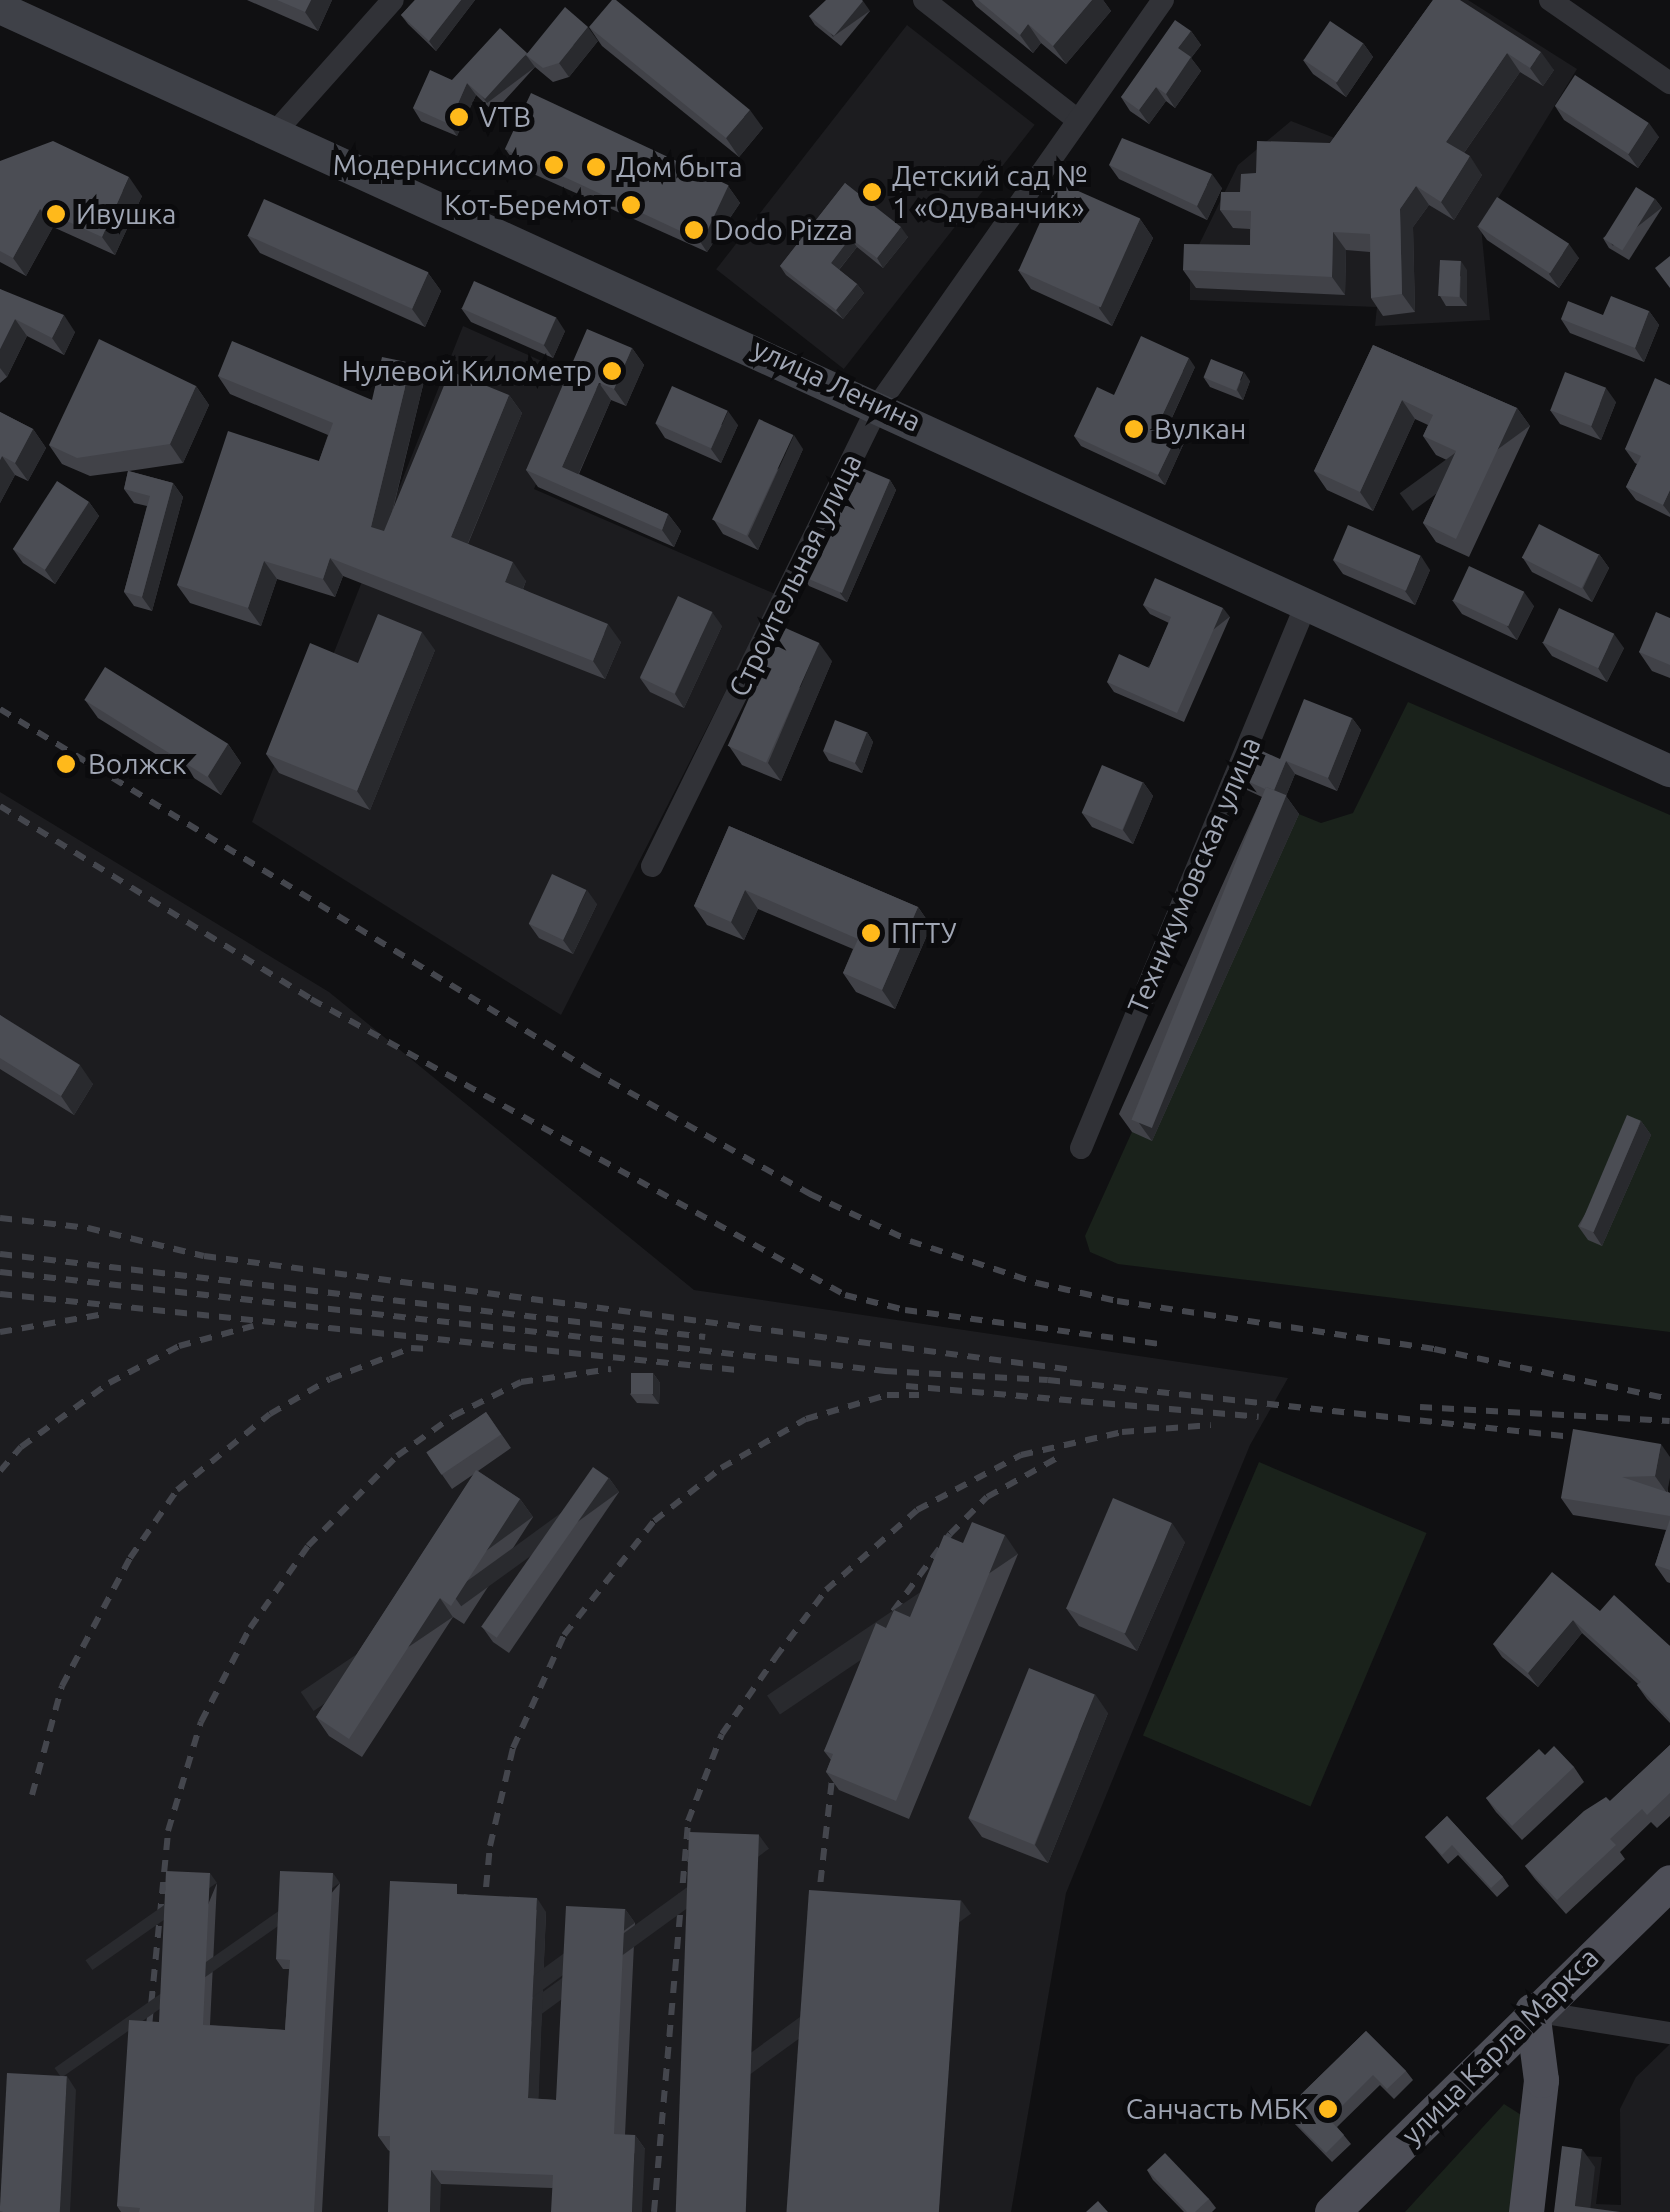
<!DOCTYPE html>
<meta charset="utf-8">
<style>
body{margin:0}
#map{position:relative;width:1670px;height:2212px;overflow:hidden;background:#101012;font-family:Ubuntu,sans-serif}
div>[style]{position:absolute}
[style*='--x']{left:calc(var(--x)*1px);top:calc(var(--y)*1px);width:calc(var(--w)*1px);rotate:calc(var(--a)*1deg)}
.built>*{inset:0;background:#1c1c1f;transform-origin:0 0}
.green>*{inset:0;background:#1a221b;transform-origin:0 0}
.minor>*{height:22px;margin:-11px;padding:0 11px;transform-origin:11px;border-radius:11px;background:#313237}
.secondary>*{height:32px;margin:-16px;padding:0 16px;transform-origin:16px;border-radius:16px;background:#3f4148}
.primary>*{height:35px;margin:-17.5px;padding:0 17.5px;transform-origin:17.5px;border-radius:17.5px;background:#4d4e57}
.rail>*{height:6px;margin-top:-3px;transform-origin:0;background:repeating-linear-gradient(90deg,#44464d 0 12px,transparent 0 22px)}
.wall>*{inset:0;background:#414248}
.shaded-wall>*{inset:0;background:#292a2e;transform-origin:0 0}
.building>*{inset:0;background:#4b4d54;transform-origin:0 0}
.dots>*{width:28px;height:28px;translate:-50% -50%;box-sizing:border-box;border:5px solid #0b0b0d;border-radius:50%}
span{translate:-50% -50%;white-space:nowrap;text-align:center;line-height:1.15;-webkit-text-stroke:10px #0b0b0d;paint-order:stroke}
.poi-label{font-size:28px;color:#a0a6b4}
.left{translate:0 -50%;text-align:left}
.right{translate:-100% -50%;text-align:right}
.street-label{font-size:28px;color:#a0a6b4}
</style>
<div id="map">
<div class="built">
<div style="clip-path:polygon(1447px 0,1468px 0,1577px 69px,1481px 226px,1490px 320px,1375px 326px,1377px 307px,1190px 300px,1190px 263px,1238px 165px,1291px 121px,1345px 142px)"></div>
<div style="left:907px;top:25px;width:162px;height:310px;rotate:38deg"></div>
<div style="clip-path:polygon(463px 326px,582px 379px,534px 489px,775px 594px,561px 1015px,252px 822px,318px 656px,331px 660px)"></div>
<div style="clip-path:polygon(0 792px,329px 992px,694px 1290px,1288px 1378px,1250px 1445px,1066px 1893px,1011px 2212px,0 2212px)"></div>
<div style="clip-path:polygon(1670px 2044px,1670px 2212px,1559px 2212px,1565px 2155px,1602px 2157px,1596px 2204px,1621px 2205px,1620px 2109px,1636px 2077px)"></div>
</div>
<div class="green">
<div style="clip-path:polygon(1408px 702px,1670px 815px,1670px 1332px,1118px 1264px,1090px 1252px,1085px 1236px,1279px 806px,1321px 823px,1353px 813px)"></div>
<div style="left:1259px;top:1462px;width:182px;height:297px;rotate:23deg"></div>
<div style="clip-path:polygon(1504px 2104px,1551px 2134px,1540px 2212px,1405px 2212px)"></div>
</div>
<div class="minor">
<div style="--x:924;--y:0;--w:192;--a:38"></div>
<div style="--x:1550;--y:0;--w:146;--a:34.7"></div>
<div style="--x:277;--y:130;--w:174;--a:-48.3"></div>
<div style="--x:652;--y:866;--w:515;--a:-63.83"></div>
<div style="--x:879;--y:404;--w:494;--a:-54.9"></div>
<div style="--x:1081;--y:1148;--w:591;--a:-67.51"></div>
<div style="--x:1532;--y:2011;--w:140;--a:9.1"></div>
</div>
<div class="secondary">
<div style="--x:0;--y:8;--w:1836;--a:24.56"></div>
</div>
<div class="primary">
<div style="--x:1332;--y:2212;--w:472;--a:-44.3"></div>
<div style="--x:1526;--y:2212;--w:133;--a:-83.5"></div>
<div style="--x:1541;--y:2080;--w:70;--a:-97.4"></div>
</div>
<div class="rail">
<div style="--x:0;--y:709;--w:692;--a:31.46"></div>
<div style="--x:590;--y:1070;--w:253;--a:29.4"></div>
<div style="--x:810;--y:1194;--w:110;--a:25.2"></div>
<div style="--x:910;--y:1241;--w:134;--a:18.3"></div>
<div style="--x:1037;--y:1283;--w:82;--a:12.7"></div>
<div style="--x:1117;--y:1301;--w:321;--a:8.6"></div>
<div style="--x:1434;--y:1349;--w:241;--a:12"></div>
<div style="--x:0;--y:806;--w:366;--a:31.8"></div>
<div style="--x:311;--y:999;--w:611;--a:29"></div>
<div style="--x:845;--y:1295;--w:62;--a:14"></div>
<div style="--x:905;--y:1310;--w:256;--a:7.6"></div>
<div style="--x:0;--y:1218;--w:89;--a:6.5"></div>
<div style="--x:88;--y:1228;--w:119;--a:13.6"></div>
<div style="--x:204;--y:1256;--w:876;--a:7.47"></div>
<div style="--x:0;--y:1254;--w:710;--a:6.71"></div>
<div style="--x:0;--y:1272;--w:891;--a:6.38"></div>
<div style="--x:885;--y:1371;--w:163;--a:3.2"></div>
<div style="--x:1048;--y:1380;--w:555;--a:6.2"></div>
<div style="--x:0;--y:1294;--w:741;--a:5.89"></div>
<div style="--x:0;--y:1332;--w:106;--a:-9.8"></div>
<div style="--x:906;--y:1386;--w:354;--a:5"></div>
<div style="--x:1420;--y:1407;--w:250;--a:3.2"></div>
<div style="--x:0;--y:1471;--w:32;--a:-49"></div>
<div style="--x:21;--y:1447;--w:109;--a:-36"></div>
<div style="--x:109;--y:1383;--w:79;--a:-27.9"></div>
<div style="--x:179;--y:1346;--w:77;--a:-15.1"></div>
<div style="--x:869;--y:1653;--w:26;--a:-65"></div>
<div style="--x:880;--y:1629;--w:118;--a:-53.6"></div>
<div style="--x:950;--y:1534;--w:52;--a:-45"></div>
<div style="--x:987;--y:1497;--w:82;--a:-29.1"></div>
<div style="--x:32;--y:1795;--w:113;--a:-74.6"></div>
<div style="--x:62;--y:1686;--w:145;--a:-62"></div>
<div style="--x:130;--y:1558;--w:83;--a:-55.3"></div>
<div style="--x:177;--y:1490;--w:120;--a:-39.3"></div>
<div style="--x:270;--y:1414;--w:69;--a:-30.3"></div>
<div style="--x:330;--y:1379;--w:87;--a:-20.9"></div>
<div style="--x:411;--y:1348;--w:18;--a:3"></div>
<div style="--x:818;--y:1904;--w:153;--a:-83.6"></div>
<div style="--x:484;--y:1909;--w:63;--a:-84.6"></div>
<div style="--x:490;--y:1846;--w:101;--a:-76.8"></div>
<div style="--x:513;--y:1748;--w:124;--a:-65.7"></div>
<div style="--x:564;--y:1635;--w:145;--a:-51.7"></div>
<div style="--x:654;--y:1521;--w:85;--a:-38.3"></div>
<div style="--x:721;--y:1468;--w:98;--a:-30"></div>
<div style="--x:806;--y:1419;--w:84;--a:-16.5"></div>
<div style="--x:887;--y:1395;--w:32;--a:0"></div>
<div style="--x:147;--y:2047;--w:217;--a:-84.4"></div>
<div style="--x:168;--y:1831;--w:114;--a:-73.2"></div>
<div style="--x:201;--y:1722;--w:106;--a:-62.5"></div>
<div style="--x:250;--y:1628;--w:100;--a:-54.7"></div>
<div style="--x:308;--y:1546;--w:127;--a:-45.3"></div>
<div style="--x:397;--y:1456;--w:69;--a:-35.5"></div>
<div style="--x:453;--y:1416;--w:76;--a:-26.6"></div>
<div style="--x:521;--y:1382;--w:91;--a:-8.2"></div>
<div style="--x:654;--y:2212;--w:392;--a:-85"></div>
<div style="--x:688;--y:1821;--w:93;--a:-68.7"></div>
<div style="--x:722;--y:1734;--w:93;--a:-55.1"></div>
<div style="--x:775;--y:1658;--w:85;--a:-53.1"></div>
<div style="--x:826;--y:1590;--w:121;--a:-41.3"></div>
<div style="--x:917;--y:1510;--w:118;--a:-27.9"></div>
<div style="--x:1021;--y:1455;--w:104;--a:-12.8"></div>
<div style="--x:1122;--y:1432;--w:89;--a:-4.5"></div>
</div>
<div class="wall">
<div style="clip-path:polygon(247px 0,332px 0,318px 31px)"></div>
<div style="clip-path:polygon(415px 0,475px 0,436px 51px,408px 24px,401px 15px)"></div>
<div style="clip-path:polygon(972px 0,1103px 0,1111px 11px,1066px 64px,1041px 43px,1033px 53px,976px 6px)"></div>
<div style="clip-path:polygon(1433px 0,1554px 70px,1543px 86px,1520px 72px,1464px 153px,1482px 175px,1454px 220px,1429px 205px,1413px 227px,1415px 312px,1383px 316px,1371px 298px,1370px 252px,1346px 250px,1345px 295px,1196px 288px,1183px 270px,1250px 245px,1250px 229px,1233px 228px,1220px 210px,1240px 192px,1256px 173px,1330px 143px)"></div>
<div style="clip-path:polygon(870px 11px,841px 46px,815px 25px,809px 16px)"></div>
<div style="clip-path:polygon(589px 27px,763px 128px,739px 157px,602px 46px)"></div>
<div style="clip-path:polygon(1191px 31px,1201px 45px,1191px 58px,1201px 71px,1175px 108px,1166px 101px,1149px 124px,1130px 111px,1121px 97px)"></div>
<div style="clip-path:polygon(598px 41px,569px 77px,553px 82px,535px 67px,494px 112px,476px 95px,457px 136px,421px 121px,413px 108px,452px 80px,527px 53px)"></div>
<div style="clip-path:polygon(1363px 43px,1373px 57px,1346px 97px,1313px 74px,1303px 60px)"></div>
<div style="clip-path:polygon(1555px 106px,1659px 137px,1638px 168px,1564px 120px)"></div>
<div style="clip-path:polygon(506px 150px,728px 186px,740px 203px,707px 252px,518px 167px)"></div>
<div style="clip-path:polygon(0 161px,142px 196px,115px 255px,53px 227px,26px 276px,0 262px)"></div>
<div style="clip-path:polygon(1109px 165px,1222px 188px,1207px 220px,1119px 179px)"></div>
<div style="clip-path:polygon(845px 183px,908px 237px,883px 268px,857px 247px,839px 270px,857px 284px,864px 293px,843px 319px,786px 275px,780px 266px)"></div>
<div style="clip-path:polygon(1655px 199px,1662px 208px,1629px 260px,1609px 248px,1603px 238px)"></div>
<div style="clip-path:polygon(1140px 219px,1153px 238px,1112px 326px,1031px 289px,1018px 270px)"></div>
<div style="clip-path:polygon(1477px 226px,1579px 258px,1559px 288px,1487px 240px)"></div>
<div style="clip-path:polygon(247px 235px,428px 273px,441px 291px,425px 327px,260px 253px)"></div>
<div style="clip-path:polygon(1467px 270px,1467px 306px,1446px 306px,1440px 296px)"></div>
<div style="clip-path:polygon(0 289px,75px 332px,64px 355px,27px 336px,7px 377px,0 383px)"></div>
<div style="clip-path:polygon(461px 308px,565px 331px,553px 358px,471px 322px)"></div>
<div style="clip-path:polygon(1649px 311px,1659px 325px,1644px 362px,1570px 333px,1561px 319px)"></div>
<div style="clip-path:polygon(1373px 345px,1517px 408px,1530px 426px,1469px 557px,1436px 542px,1423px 523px,1451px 462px,1436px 455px,1423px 436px,1428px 425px,1415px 419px,1373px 511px,1327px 490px,1314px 471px)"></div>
<div style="clip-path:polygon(632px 348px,644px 365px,626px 406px,611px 400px,579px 474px,668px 514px,681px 531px,674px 547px,538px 487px,526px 470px)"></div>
<div style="clip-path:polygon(1195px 367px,1171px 420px,1182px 425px,1188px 434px,1165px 485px,1081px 446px,1074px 436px,1114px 395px)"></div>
<div style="clip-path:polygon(218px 376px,372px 400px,424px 381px,392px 514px,509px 395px,522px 413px,468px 544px,526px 581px,523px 589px,621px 642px,605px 679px,343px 576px,335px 597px,277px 579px,261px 626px,190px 603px,177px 585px,319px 461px,328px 435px,230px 394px)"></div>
<div style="clip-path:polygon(1204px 378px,1250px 381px,1243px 400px,1210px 387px)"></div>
<div style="clip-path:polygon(1670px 385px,1670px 517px,1636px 500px,1626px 487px,1637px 464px,1635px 463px,1625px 449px)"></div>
<div style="clip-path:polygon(196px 386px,209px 405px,183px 463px,129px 471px,173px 483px,183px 497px,152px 611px,134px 606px,124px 592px,147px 506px,134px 503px,124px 489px,128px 471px,90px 476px,62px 464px,49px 445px)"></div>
<div style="clip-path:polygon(1616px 402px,1601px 440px,1560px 424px,1550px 410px)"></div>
<div style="clip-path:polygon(0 412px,33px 429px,46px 448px,28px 481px,15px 475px,0 503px)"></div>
<div style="clip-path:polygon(656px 424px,738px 425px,721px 463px,665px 438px)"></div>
<div style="clip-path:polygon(803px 449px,758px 550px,723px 534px,714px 520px)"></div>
<div style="clip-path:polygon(890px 480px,896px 490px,847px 602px,809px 586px,803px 576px)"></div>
<div style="clip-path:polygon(89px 502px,99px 516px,55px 584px,23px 563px,13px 549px)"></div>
<div style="clip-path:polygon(1599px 554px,1609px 568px,1592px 602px,1532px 572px,1523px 558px)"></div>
<div style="clip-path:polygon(1333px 560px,1430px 570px,1415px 605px,1343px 574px)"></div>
<div style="clip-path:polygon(1452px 600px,1534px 606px,1517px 640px,1462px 614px)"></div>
<div style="clip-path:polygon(1143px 605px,1230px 617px,1184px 722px,1114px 692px,1107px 682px,1149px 668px,1169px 623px,1150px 614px)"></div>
<div style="clip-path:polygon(1670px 618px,1670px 678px,1652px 671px,1639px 652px)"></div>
<div style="clip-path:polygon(722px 626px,684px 708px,650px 692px,640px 678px)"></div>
<div style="clip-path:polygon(1542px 642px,1624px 648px,1607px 682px,1552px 656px)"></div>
<div style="clip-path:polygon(435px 650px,370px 810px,279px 773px,266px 754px,358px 663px)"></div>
<div style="clip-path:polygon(832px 661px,781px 781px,742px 765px,729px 746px)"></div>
<div style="clip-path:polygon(85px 700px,228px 744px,241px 763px,221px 795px,98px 718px)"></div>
<div style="clip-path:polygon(1352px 718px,1361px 730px,1337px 791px,1295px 774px,1286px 796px,1299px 814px,1152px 1141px,1132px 1132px,1119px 1114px,1262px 797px,1247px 790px,1238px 777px,1280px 759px)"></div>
<div style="clip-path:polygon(867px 732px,873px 742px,862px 773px,829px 761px,823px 751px)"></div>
<div style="clip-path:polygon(1143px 782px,1153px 796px,1133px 844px,1092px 827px,1082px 813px)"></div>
<div style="clip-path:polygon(729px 826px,918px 907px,931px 926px,895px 1009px,856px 992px,843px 973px,853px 949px,758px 909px,744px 940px,707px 925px,694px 906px)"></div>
<div style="clip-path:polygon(597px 904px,573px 954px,539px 938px,529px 924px)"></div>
<div style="clip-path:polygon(0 1015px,93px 1084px,74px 1115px,0 1069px)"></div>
<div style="clip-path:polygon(1641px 1121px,1651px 1135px,1602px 1246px,1588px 1240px,1578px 1226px)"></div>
<div style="clip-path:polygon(653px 1373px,660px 1383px,659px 1404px,637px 1403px,630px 1394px)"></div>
<div style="clip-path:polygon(486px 1412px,511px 1448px,478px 1471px,520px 1499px,533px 1517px,464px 1624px,453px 1617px,362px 1757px,329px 1736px,316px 1717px,474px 1474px,452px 1489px,427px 1453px)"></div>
<div style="clip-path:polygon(1661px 1444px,1668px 1492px,1670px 1493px,1670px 1583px,1667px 1582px,1655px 1565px,1666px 1530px,1573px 1515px,1561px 1498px)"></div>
<div style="clip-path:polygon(609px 1478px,619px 1492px,509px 1653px,493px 1642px,483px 1628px)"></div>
<div style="clip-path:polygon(1185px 1542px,1137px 1651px,1079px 1626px,1066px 1608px)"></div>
<div style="clip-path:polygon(963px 1543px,1018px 1554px,909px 1819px,839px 1790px,826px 1772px,831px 1760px,824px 1751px,886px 1628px,910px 1617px)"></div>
<div style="clip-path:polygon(1600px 1611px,1670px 1646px,1670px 1723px,1647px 1699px,1637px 1685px,1638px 1684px,1582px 1633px,1538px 1687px,1502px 1657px,1493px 1644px)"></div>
<div style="clip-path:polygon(1108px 1713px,1048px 1863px,982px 1837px,969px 1819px)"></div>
<div style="clip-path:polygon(1670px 1745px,1670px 1816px,1657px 1828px,1651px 1822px,1620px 1852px,1625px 1859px,1566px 1914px,1535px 1879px,1525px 1866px,1610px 1801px)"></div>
<div style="clip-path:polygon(1545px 1755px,1574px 1767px,1584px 1782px,1522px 1840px,1496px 1812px,1486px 1798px)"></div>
<div style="clip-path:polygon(1447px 1816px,1503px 1877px,1509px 1886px,1497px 1897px,1458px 1855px,1448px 1864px,1425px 1837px)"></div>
<div style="clip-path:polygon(217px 1883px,210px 2025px,285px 2030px,289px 1969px,283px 1969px,276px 1959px,340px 1883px,322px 2212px,121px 2212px,117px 2206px,159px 2022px)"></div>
<div style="clip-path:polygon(464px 1894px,546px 1912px,538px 2099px,556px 2100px,625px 1909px,635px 1923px,625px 2135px,635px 2135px,645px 2149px,552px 2188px,441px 2184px,388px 2150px,378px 2136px)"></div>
<div style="clip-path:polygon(1366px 2031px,1406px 2071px,1413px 2080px,1394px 2099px,1380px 2085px,1337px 2127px,1351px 2144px,1332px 2162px,1291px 2120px,1284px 2111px)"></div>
<div style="clip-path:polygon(1147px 2170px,1209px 2199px,1216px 2208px,1212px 2212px,1184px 2212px,1153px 2180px)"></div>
</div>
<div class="shaded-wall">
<div style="clip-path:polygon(311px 0,332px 0,318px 31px,305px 12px)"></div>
<div style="clip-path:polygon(461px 0,475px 0,436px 51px,429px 41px)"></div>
<div style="clip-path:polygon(1092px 0,1103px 0,1111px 11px,1066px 64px,1053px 46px)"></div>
<div style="left:863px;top:1px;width:12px;height:45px;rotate:55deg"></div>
<div style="clip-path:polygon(1028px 24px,1041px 43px,1033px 53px,1020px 35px)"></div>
<div style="clip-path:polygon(588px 27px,598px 41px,569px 77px,559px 63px)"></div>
<div style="clip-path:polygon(1191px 31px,1201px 45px,1191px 58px,1201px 71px,1175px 108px,1166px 94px,1178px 48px)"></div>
<div style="clip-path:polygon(1363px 43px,1373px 57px,1346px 97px,1336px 83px)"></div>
<div style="clip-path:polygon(1541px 52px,1554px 70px,1543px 86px,1530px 68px)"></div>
<div style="clip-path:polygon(1507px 53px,1520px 72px,1459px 160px,1446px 142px)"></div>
<div style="left:526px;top:55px;width:15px;height:60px;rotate:53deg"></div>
<div style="clip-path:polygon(467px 83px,476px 95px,457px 136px,449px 124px)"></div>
<div style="clip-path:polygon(1156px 87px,1166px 101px,1149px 124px,1139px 110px)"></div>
<div style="clip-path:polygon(750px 110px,763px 128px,739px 157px,726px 138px)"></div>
<div style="clip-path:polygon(1649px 123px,1659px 137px,1638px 168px,1628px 154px)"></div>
<div style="clip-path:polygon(1470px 156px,1482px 175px,1454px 220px,1441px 202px)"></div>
<div style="clip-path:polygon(1212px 174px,1222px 188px,1207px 220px,1197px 206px)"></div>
<div style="clip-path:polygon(129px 177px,142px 196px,115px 255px,102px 237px)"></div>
<div style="clip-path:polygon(728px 186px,740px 203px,707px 252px,695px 234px)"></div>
<div style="clip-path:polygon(1416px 186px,1429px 205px,1413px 227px,1415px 312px,1402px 294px,1400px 209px)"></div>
<div style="left:1655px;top:199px;width:11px;height:62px;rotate:52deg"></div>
<div style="clip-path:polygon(40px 209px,53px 227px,26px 276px,13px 258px)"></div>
<div style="clip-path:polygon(1140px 219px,1153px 238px,1112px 326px,1099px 308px)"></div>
<div style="clip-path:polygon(901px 227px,908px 237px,883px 268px,877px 258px)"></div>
<div style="clip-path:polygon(1333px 232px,1346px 250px,1345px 295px,1332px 277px)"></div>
<div style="clip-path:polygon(850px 238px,857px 247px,837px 272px,831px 263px)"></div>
<div style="clip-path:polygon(1569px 244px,1579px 258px,1559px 288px,1549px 274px)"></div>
<div style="clip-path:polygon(1461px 261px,1467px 270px,1467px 306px,1460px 297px)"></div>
<div style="clip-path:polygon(428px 273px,441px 291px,425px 327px,412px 309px)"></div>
<div style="clip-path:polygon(857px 284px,864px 293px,843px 319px,836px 310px)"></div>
<div style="clip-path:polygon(1649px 311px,1659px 325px,1644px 362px,1635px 348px)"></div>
<div style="clip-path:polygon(64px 315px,75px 332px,64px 355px,52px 338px)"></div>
<div style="clip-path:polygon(556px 317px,565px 331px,553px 358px,543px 344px)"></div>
<div style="clip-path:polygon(15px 319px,27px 336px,7px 377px,0 368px,0 349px)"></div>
<div style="clip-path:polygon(632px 348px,644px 365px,626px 406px,614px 389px)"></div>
<div style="clip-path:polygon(1189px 358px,1195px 367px,1168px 426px,1162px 416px)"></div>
<div style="clip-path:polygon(411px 363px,424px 381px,384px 545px,371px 527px)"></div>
<div style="clip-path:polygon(1244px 372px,1250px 381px,1243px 400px,1237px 390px)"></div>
<div style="clip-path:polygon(599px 383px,611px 400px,574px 484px,562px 467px)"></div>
<div style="clip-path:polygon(196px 386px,209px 405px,183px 463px,170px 444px)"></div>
<div style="clip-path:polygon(1606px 388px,1616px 402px,1601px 440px,1591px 426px)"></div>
<div style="clip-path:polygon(509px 395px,522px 413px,463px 555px,451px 537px)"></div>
<div style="clip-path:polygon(1402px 400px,1415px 419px,1373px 511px,1360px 492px)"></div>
<div style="left:1517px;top:408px;width:22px;height:145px;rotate:54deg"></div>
<div style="clip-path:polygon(728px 411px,738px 425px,721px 463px,711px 449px)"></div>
<div style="clip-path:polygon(1182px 425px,1188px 434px,1165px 485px,1158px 475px)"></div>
<div style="clip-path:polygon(33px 429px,46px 448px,28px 481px,15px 463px)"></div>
<div style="clip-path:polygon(794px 435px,803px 449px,758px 550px,748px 536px)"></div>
<div style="clip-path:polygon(2px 456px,15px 475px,0 503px,0 460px)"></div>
<div style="clip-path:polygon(890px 480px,896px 490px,847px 602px,840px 593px)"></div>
<div style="clip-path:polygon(173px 483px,183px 497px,152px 611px,142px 597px)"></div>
<div style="clip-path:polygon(1670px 490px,1670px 514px,1663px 505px)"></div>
<div style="clip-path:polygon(89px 502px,99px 516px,55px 584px,45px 570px)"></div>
<div style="clip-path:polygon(668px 514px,681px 531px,674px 547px,662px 530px)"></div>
<div style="clip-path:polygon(1599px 554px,1609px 568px,1592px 602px,1583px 588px)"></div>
<div style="clip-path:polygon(1421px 556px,1430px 570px,1415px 605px,1405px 591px)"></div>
<div style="clip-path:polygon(330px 558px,343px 576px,335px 597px,323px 579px)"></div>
<div style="clip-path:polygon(264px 561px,277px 579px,261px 626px,248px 608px)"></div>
<div style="clip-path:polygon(513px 562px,526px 581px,518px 600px,505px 582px)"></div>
<div style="clip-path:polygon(1524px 592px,1534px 606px,1517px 640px,1507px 626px)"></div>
<div style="left:1223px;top:608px;width:11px;height:115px;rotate:52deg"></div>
<div style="clip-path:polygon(712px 612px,722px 626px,684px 708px,675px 694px)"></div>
<div style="clip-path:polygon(608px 624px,621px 642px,605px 679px,593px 661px)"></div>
<div style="clip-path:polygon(422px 632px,435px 650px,370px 810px,357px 791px)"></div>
<div style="clip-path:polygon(1614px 634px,1624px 648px,1607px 682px,1598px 668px)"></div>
<div style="clip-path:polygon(819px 643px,832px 661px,781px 781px,768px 763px)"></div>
<div style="clip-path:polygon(1352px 718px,1361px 730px,1337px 791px,1328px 778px)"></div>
<div style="clip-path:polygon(867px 732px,873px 742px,862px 773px,855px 763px)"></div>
<div style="clip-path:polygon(228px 744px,241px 763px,221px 795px,208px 776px)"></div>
<div style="clip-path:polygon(1286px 761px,1295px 774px,1286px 796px,1299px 814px,1152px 1141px,1139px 1123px)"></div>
<div style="clip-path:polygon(1143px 782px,1153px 796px,1133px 844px,1123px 830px)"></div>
<div style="clip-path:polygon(587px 890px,597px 904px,573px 954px,563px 940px)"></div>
<div style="clip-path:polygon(745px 890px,758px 909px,744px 940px,731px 922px)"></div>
<div style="clip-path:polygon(918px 907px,931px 926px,895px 1009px,882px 990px)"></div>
<div style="clip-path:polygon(80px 1065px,93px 1084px,74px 1115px,61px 1096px)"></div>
<div style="clip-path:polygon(1641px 1121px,1651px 1135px,1602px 1246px,1593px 1232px)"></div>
<div style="clip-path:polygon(653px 1373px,660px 1383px,659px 1404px,652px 1394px)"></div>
<div style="clip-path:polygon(1661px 1444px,1670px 1457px,1670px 1478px,1667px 1493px,1655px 1476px)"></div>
<div style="left:609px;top:1478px;width:17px;height:195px;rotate:54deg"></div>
<div style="left:520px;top:1499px;width:22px;height:127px;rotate:54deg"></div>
<div style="clip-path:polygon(1172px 1523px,1185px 1542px,1137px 1651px,1124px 1633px)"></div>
<div style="left:1005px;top:1535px;width:23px;height:287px;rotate:56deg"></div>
<div style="left:440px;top:1598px;width:23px;height:168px;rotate:56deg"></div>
<div style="clip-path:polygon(1573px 1620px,1582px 1633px,1538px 1687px,1528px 1673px)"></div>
<div style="clip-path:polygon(1095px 1694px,1108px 1713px,1048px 1863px,1035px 1845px)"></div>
<div style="left:759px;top:1835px;width:17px;height:378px;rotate:54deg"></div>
<div style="left:210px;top:1873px;width:12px;height:152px;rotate:55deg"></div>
<div style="left:333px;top:1873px;width:12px;height:340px;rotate:55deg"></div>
<div style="clip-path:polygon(537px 1898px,546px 1912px,538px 2112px,528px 2098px)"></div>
<div style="left:961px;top:1900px;width:17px;height:313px;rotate:54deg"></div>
<div style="left:625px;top:1909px;width:17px;height:225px;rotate:54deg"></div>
<div style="clip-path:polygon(67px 2076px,76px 2090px,70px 2212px,59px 2212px)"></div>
<div style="clip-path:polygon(635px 2135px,645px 2149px,642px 2212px,632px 2212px)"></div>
<div style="clip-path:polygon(1582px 2149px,1595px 2167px,1590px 2212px,1575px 2206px)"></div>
<div style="clip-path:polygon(431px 2170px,441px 2184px,440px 2212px,430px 2212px)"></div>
</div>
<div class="building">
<div style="clip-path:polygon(277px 0,311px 0,305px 12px)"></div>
<div style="clip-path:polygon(415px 0,461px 0,429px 41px,401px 15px)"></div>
<div style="clip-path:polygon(612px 0,616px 0,750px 110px,726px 138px,589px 27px)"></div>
<div style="clip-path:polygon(826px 0,862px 0,863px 1px,834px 36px,809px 16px)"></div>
<div style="clip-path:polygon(978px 0,1092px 0,1053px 46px,1028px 24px,1020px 35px)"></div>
<div style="clip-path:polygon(1433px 0,1460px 0,1541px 52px,1530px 68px,1507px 53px,1446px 142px,1470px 156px,1441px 202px,1416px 186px,1400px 209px,1402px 294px,1371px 298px,1370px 234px,1333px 232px,1332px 277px,1183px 270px,1184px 244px,1250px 245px,1251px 211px,1220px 210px,1221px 192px,1240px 192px,1241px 174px,1256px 173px,1257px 141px,1330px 143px)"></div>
<div style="clip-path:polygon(565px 7px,588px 27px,559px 63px,543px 68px,526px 55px)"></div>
<div style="clip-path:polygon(1175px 20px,1191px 31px,1178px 48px,1191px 57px,1166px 94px,1156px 87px,1139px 110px,1121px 97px)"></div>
<div style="left:1330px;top:21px;width:40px;height:47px;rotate:34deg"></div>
<div style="clip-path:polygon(500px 28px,527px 53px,485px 99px,467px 83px,449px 124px,413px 108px,430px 70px,452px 80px)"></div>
<div style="left:1575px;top:75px;width:88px;height:37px;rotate:33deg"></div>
<div style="left:531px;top:93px;width:218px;height:62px;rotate:25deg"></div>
<div style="clip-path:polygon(1122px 138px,1212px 174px,1197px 206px,1109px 165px)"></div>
<div style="clip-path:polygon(53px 141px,129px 177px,102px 237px,40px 209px,13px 258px,0 251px,0 161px)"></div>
<div style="left:1058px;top:182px;width:90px;height:97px;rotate:24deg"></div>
<div style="clip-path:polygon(845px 183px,901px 227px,877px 258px,850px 238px,831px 263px,857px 284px,836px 310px,780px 266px)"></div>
<div style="left:1636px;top:187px;width:22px;height:61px;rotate:32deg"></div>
<div style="left:1497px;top:197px;width:86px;height:35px;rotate:33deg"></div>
<div style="left:264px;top:199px;width:180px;height:40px;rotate:24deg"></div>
<div style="clip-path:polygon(1670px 256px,1670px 288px,1655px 268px)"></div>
<div style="left:1440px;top:260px;width:21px;height:36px;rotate:3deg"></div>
<div style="left:474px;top:281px;width:90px;height:30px;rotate:24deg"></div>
<div style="clip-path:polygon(0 289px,64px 315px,52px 338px,15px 319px,0 349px)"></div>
<div style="clip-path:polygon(1611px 296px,1649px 311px,1635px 348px,1561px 319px,1568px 301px,1603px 315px)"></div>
<div style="clip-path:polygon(587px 329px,632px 348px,614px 389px,599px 383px,562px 467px,668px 514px,662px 530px,526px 470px)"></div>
<div style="clip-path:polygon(1141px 336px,1189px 358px,1162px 416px,1182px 425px,1158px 475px,1074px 436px,1097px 387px,1114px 395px)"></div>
<div style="clip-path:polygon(99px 339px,196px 386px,170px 444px,77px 458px,49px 445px)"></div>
<div style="clip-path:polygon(232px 341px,372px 400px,382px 357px,411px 363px,371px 527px,384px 531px,450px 371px,509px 395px,451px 537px,513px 562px,505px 582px,608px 624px,593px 661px,330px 558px,323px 579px,264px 561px,248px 608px,177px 585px,228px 431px,319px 461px,333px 423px,218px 376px)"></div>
<div style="clip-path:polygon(1373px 345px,1517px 408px,1456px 539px,1423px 523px,1456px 451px,1423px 436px,1433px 415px,1402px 400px,1360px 492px,1314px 471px)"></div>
<div style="left:1211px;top:359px;width:35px;height:20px;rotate:22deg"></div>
<div style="left:1565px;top:372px;width:44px;height:41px;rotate:21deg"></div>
<div style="clip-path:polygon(1655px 378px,1670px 385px,1670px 490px,1663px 505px,1626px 487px,1641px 456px,1625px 449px)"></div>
<div style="left:672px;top:386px;width:61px;height:41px;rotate:24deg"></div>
<div style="clip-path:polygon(0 412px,33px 429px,15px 463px,2px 456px,0 460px)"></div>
<div style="left:759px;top:419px;width:38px;height:111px;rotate:25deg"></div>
<div style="left:855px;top:465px;width:38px;height:123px;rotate:23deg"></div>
<div style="clip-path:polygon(128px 471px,173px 483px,142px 597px,124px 592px,150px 496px,124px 489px)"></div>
<div style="left:57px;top:481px;width:38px;height:81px;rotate:33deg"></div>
<div style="left:1539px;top:524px;width:67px;height:38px;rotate:27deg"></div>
<div style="left:1348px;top:525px;width:79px;height:38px;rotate:23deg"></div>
<div style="left:1469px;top:566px;width:61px;height:38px;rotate:25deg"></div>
<div style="clip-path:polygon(1155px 578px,1223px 608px,1177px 713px,1107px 682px,1119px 654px,1149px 668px,1171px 617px,1143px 605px)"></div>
<div style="left:678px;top:596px;width:38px;height:90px;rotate:25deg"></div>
<div style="left:1559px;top:608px;width:61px;height:38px;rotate:25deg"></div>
<div style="clip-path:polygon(1656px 612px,1670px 618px,1670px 665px,1639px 652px)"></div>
<div style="clip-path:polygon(378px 614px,422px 632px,357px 791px,266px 754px,310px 643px,358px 663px)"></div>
<div style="left:781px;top:626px;width:42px;height:131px;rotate:24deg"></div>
<div style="left:105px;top:667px;width:145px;height:39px;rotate:32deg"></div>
<div style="clip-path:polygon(1304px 699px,1352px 718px,1328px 778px,1286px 761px,1274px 790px,1266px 787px,1265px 789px,1238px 777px,1251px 746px,1280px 759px)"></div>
<div style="left:835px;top:720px;width:34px;height:33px;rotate:21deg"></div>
<div style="left:1102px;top:765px;width:44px;height:52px;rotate:23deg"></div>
<div style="left:1266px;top:787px;width:22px;height:359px;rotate:22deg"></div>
<div style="clip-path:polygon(729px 826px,918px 907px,882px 990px,843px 973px,858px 939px,745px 890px,731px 922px,694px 906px)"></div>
<div style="left:552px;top:874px;width:38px;height:55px;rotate:25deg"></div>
<div style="clip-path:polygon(0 1015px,80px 1065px,61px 1096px,0 1058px)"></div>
<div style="left:1627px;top:1115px;width:15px;height:121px;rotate:23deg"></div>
<div style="left:631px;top:1373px;width:22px;height:21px"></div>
<div style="left:486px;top:1412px;width:27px;height:72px;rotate:56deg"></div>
<div style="clip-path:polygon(1573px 1429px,1661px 1444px,1655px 1476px,1622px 1477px,1670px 1493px,1670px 1516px,1561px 1498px)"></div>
<div style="left:593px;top:1467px;width:19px;height:195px;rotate:35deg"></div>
<div style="clip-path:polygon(476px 1470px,520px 1499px,451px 1606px,440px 1598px,349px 1739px,316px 1717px)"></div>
<div style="left:1113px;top:1498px;width:64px;height:120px;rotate:23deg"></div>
<div style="clip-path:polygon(1670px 1519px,1670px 1570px,1655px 1565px)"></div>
<div style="clip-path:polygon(972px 1522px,1005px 1535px,896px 1801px,826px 1772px,833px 1754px,824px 1751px,876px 1623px,886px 1628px,894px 1610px,910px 1617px,944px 1535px,963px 1543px)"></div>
<div style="clip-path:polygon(1552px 1572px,1600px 1611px,1614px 1595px,1670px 1646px,1670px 1720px,1637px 1685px,1641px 1682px,1573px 1620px,1528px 1673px,1493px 1644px)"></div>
<div style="left:1029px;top:1668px;width:71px;height:162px;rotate:22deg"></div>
<div style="clip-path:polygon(1670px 1745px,1670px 1793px,1647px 1815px,1642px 1809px,1610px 1839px,1616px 1845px,1557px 1900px,1525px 1866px,1584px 1811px,1606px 1797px,1610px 1801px)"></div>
<div style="clip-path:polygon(1554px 1746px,1574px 1767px,1512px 1826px,1486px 1798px,1539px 1749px,1545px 1755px)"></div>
<div style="clip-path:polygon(1447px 1816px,1503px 1877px,1491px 1888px,1452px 1845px,1442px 1855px,1425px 1837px)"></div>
<div style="left:689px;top:1832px;width:70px;height:381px;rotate:2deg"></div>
<div style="clip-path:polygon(166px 1871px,210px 1873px,203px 2025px,285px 2030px,290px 1960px,276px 1959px,280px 1871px,333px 1873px,314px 2212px,139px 2212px,140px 2208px,117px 2206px,129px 2020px,159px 2022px)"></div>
<div style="clip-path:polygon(390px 1881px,457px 1884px,457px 1894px,537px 1898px,528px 2098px,556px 2100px,566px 1906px,625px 1909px,614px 2134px,635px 2135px,632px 2212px,551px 2212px,553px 2175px,431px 2170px,430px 2212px,388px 2212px,390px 2136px,378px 2136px)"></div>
<div style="left:809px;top:1890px;width:152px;height:323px;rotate:4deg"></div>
<div style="clip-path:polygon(1366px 2031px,1406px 2071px,1387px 2089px,1373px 2075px,1329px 2119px,1344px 2135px,1326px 2153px,1284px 2111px)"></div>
<div style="left:7px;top:2073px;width:60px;height:139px;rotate:3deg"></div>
<div style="clip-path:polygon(1562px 2146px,1582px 2149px,1575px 2206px,1620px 2212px,1554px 2212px)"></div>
<div style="clip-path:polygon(1165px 2153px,1209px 2199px,1195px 2212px,1187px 2212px,1147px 2170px)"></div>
<div style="clip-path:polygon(1098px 2201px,1108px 2212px,1086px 2212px)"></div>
</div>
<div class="dots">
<div style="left:459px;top:117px;background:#ffb91b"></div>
<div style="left:554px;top:165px;background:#ffb91b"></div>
<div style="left:596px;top:167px;background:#ffb91b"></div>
<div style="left:872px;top:192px;background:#ffb91b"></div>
<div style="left:631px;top:205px;background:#ffb91b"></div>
<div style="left:56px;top:214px;background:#ffb91b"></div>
<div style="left:694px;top:230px;background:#ffb91b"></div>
<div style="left:612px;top:371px;background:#ffb91b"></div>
<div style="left:1134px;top:429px;background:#ffb91b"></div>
<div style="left:66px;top:764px;background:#ffb91b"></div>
<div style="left:871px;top:933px;background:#ffb91b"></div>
<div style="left:1328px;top:2109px;background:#ffb91b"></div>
</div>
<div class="poi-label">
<span class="left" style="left:479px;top:117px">VTB</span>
<span class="right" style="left:534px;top:165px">Модерниссимо</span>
<span class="left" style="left:616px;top:167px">Дом быта</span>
<span class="left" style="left:892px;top:192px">Детский сад №<br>1 «Одуванчик»</span>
<span class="right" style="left:611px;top:205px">Кот-Беремот</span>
<span class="left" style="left:76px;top:214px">Ивушка</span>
<span class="left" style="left:714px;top:230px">Dodo Pizza</span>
<span class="right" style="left:592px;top:371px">Нулевой Километр</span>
<span class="left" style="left:1154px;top:429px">Вулкан</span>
<span class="left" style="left:88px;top:764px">Волжск</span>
<span class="left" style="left:891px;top:933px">ПГТУ</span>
<span class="right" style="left:1308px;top:2109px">Санчасть МБК</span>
</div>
<div class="street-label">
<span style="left:837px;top:385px;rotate:25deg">улица Ленина</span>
<span style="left:795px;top:575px;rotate:-64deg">Строительная улица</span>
<span style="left:1194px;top:875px;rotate:-67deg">Техникумовская улица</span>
<span style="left:1500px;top:2046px;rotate:-45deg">улица Карла Маркса</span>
</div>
</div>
